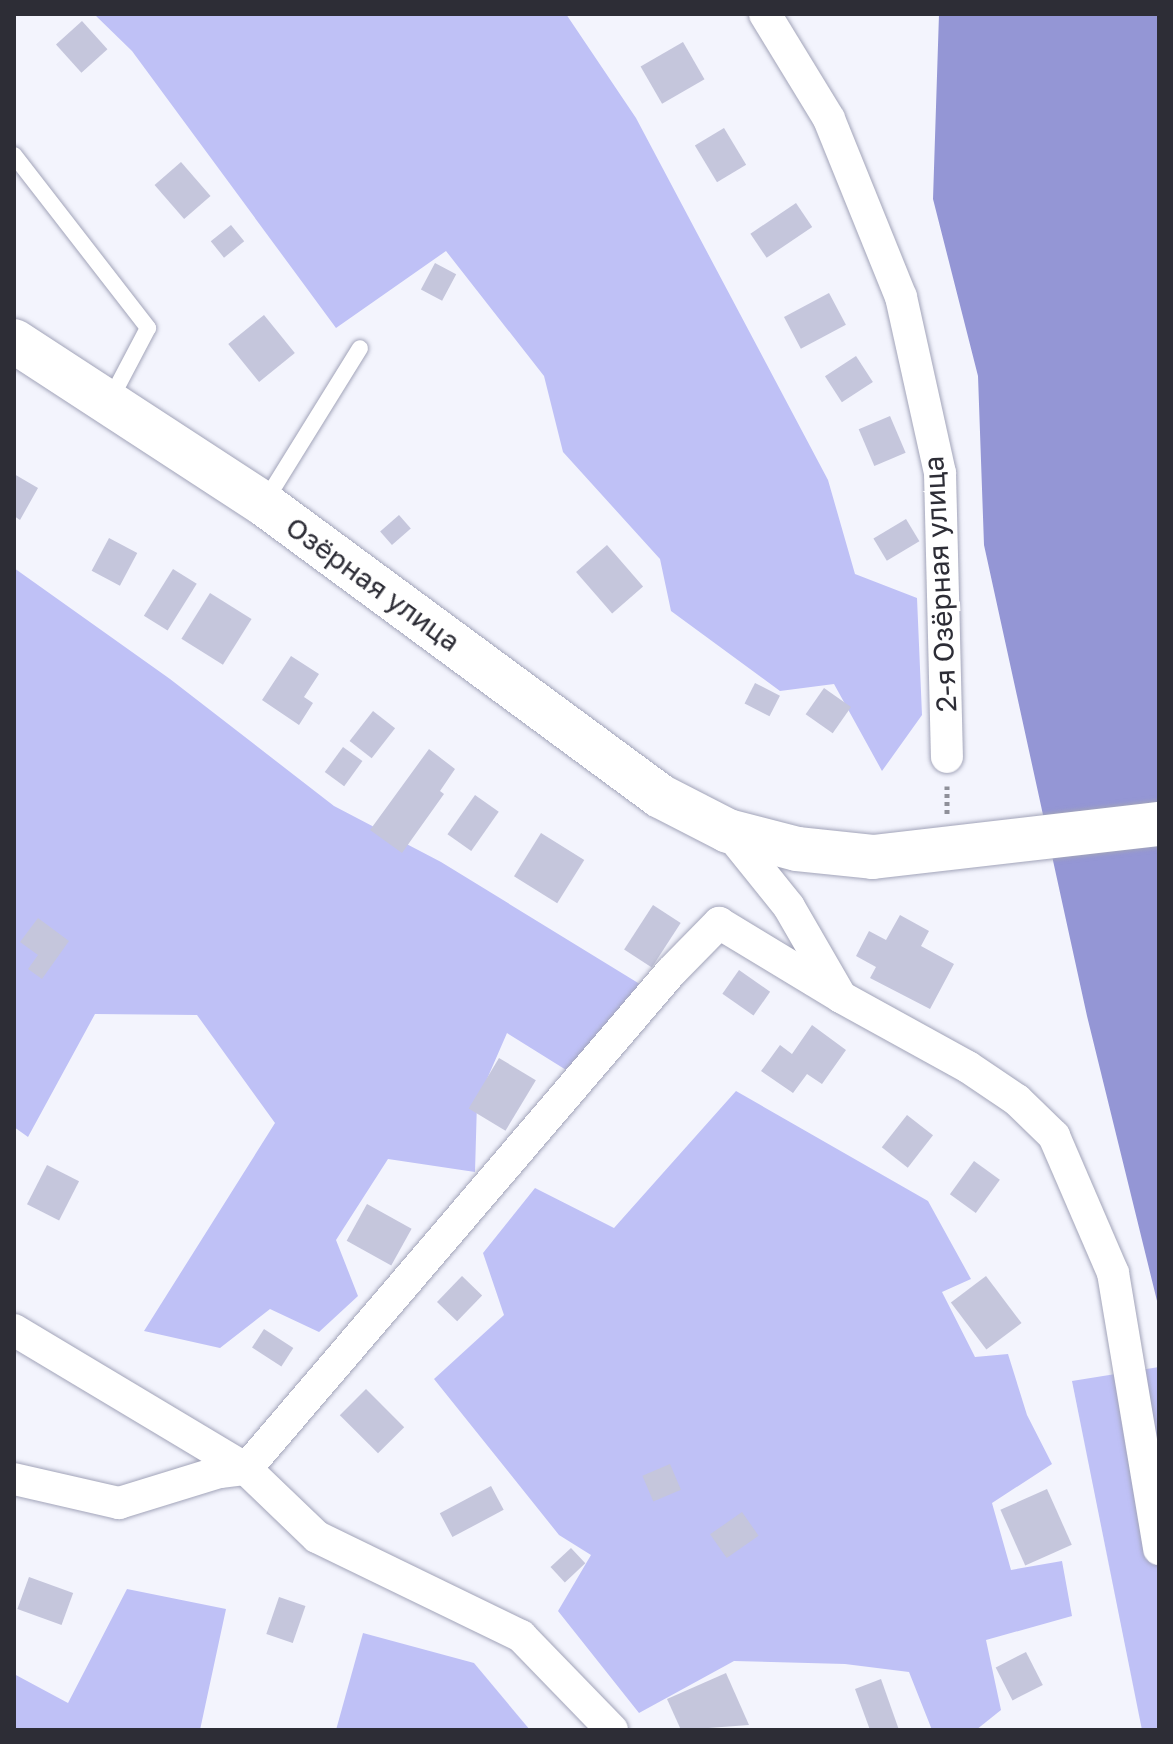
<!DOCTYPE html>
<meta charset="utf-8">
<style>
body{margin:0}
#map{position:relative;width:1173px;height:1744px;overflow:hidden;background:#f3f4fd;font-family:"Golos Text",sans-serif}
div>[style]{position:absolute}
[style*='--x']{left:calc(var(--x)*1px);top:calc(var(--y)*1px);width:calc(var(--w)*1px);rotate:calc(var(--a)*1deg)}
.green>*{inset:0;background:#bfc1f6}
.water>*{inset:0;background:#9496d5}
.building>*{inset:0;background:#c5c6dc;transform-origin:0 0}
.path>*{height:5px;margin-top:-2.5px;transform-origin:0;background:repeating-linear-gradient(90deg,#8f9099 0 4px,transparent 0 8px)}
.roads{filter:drop-shadow(0 0 2px #a2a4b9) drop-shadow(0 0 2px #a2a4b9)}
.lane>*{height:16px;margin:-8px;padding:0 8px;transform-origin:8px;border-radius:8px;background:#fff}
.street>*{height:32px;margin:-16px;padding:0 16px;transform-origin:16px;border-radius:16px;background:#fff}
.secondary>*{height:44px;margin:-22px;padding:0 22px;transform-origin:22px;border-radius:22px;background:#fff}
span{translate:-50% -50%;white-space:nowrap;text-align:center;line-height:1.15;-webkit-text-stroke:7px #fff;paint-order:stroke}
.street-label{font-size:28px;color:#2d2d36}
.frame{position:absolute;inset:0;border:16px solid #2d2d36;pointer-events:none}
</style>
<div id="map">
<div class="green">
<div style="clip-path:polygon(94px 14px,566px 14px,636px 118px,828px 480px,855px 574px,917px 598px,922px 715px,882px 771px,834px 684px,780px 691px,671px 611px,660px 559px,563px 452px,544px 376px,446px 251px,336px 328px,132px 51px)"></div>
<div style="clip-path:polygon(14px 568px,170px 679px,334px 806px,441px 862px,643px 986px,571px 1073px,507px 1033px,477px 1102px,475px 1172px,388px 1159px,336px 1240px,358px 1296px,319px 1332px,270px 1309px,220px 1348px,144px 1331px,275px 1123px,197px 1015px,95px 1014px,28px 1137px,14px 1127px)"></div>
<div style="clip-path:polygon(736px 1091px,928px 1201px,971px 1279px,942px 1292px,975px 1357px,1008px 1354px,1027px 1415px,1052px 1464px,992px 1503px,1011px 1570px,1062px 1561px,1072px 1616px,986px 1640px,1001px 1710px,976px 1730px,932px 1730px,909px 1672px,845px 1664px,734px 1661px,639px 1713px,558px 1611px,591px 1555px,559px 1535px,434px 1379px,504px 1315px,483px 1253px,535px 1188px,614px 1228px)"></div>
<div style="clip-path:polygon(1159px 1367px,1159px 1730px,1142px 1730px,1072px 1381px)"></div>
<div style="clip-path:polygon(127px 1589px,226px 1609px,200px 1730px,14px 1730px,14px 1674px,68px 1703px)"></div>
<div style="clip-path:polygon(363px 1633px,474px 1663px,530px 1730px,336px 1730px)"></div>
</div>
<div class="water">
<div style="clip-path:polygon(939px 14px,1159px 14px,1159px 1309px,1087px 1016px,984px 545px,978px 376px,933px 199px)"></div>
</div>
<div class="building">
<div style="left:82px;top:21px;width:38px;height:35px;rotate:48deg"></div>
<div style="left:683px;top:42px;width:43px;height:49px;rotate:60deg"></div>
<div style="left:724px;top:128px;width:43px;height:34px;rotate:59deg"></div>
<div style="left:181px;top:162px;width:45px;height:35px;rotate:49deg"></div>
<div style="left:796px;top:203px;width:29px;height:55px;rotate:56deg"></div>
<div style="left:231px;top:225px;width:21px;height:26px;rotate:51deg"></div>
<div style="left:435px;top:263px;width:24px;height:30px;rotate:28deg"></div>
<div style="left:829px;top:293px;width:36px;height:51px;rotate:62deg"></div>
<div style="left:264px;top:315px;width:49px;height:46px;rotate:51deg"></div>
<div style="left:856px;top:356px;width:31px;height:37px;rotate:57deg"></div>
<div style="left:890px;top:416px;width:40px;height:34px;rotate:67deg"></div>
<div style="clip-path:polygon(14px 474px,38px 488px,20px 520px,14px 516px)"></div>
<div style="left:399px;top:515px;width:18px;height:25px;rotate:49deg"></div>
<div style="left:906px;top:519px;width:26px;height:38px;rotate:59deg"></div>
<div style="left:109px;top:538px;width:32px;height:37px;rotate:28deg"></div>
<div style="left:607px;top:545px;width:55px;height:41px;rotate:49deg"></div>
<div style="left:173px;top:569px;width:28px;height:55px;rotate:32deg"></div>
<div style="left:210px;top:593px;width:49px;height:54px;rotate:32deg"></div>
<div style="clip-path:polygon(291px 656px,319px 674px,304px 697px,313px 703px,299px 725px,262px 700px)"></div>
<div style="left:755px;top:683px;width:28px;height:23px;rotate:27deg"></div>
<div style="left:824px;top:688px;width:33px;height:32px;rotate:35deg"></div>
<div style="left:373px;top:711px;width:28px;height:38px;rotate:38deg"></div>
<div style="left:343px;top:747px;width:24px;height:31px;rotate:36deg"></div>
<div style="clip-path:polygon(429px 749px,455px 769px,440px 791px,444px 794px,402px 853px,370px 830px)"></div>
<div style="left:475px;top:795px;width:29px;height:48px;rotate:35deg"></div>
<div style="left:541px;top:833px;width:51px;height:51px;rotate:32deg"></div>
<div style="left:653px;top:905px;width:33px;height:53px;rotate:33deg"></div>
<div style="clip-path:polygon(900px 915px,929px 931px,921px 946px,954px 964px,930px 1009px,870px 978px,876px 967px,856px 956px,869px 931px,886px 940px)"></div>
<div style="clip-path:polygon(38px 918px,69px 941px,42px 979px,28px 969px,38px 955px,20px 942px)"></div>
<div style="left:739px;top:970px;width:38px;height:29px;rotate:35deg"></div>
<div style="clip-path:polygon(812px 1025px,846px 1050px,822px 1084px,807px 1074px,793px 1093px,761px 1071px,780px 1045px,792px 1054px)"></div>
<div style="left:499px;top:1058px;width:43px;height:59px;rotate:31deg"></div>
<div style="left:907px;top:1115px;width:33px;height:41px;rotate:38deg"></div>
<div style="left:974px;top:1161px;width:32px;height:41px;rotate:36deg"></div>
<div style="left:47px;top:1165px;width:36px;height:44px;rotate:27deg"></div>
<div style="left:367px;top:1204px;width:51px;height:42px;rotate:29deg"></div>
<div style="left:462px;top:1276px;width:28px;height:36px;rotate:44deg"></div>
<div style="left:986px;top:1276px;width:59px;height:44px;rotate:53deg"></div>
<div style="left:264px;top:1329px;width:35px;height:22px;rotate:33deg"></div>
<div style="left:366px;top:1389px;width:54px;height:37px;rotate:45deg"></div>
<div style="left:670px;top:1464px;width:28px;height:30px;rotate:67deg"></div>
<div style="left:491px;top:1486px;width:27px;height:58px;rotate:62deg"></div>
<div style="left:1047px;top:1489px;width:61px;height:51px;rotate:66deg"></div>
<div style="left:742px;top:1512px;width:29px;height:39px;rotate:55deg"></div>
<div style="left:571px;top:1548px;width:21px;height:28px;rotate:47deg"></div>
<div style="left:29px;top:1577px;width:47px;height:34px;rotate:20deg"></div>
<div style="left:279px;top:1597px;width:28px;height:39px;rotate:19deg"></div>
<div style="left:1026px;top:1652px;width:37px;height:34px;rotate:63deg"></div>
<div style="clip-path:polygon(726px 1673px,749px 1725px,681px 1730px,667px 1699px)"></div>
<div style="clip-path:polygon(881px 1679px,899px 1730px,870px 1730px,855px 1689px)"></div>
</div>
<div class="path">
<div style="--x:947;--y:786;--w:30;--a:90"></div>
</div>
<div class="roads">
<div class="lane">
<div style="--x:14;--y:155;--w:219;--a:52.2"></div>
<div style="--x:148;--y:328;--w:81;--a:117.8"></div>
<div style="--x:264;--y:503;--w:182;--a:-58.2"></div>
</div>
<div class="street">
<div style="--x:765;--y:14;--w:123;--a:58.6"></div>
<div style="--x:829;--y:119;--w:192;--a:68"></div>
<div style="--x:901;--y:297;--w:180;--a:77.5"></div>
<div style="--x:940;--y:473;--w:284;--a:88.6"></div>
<div style="--x:728;--y:831;--w:97;--a:51.2"></div>
<div style="--x:789;--y:907;--w:104;--a:60"></div>
<div style="--x:841;--y:997;--w:145;--a:28.9"></div>
<div style="--x:968;--y:1067;--w:59;--a:34"></div>
<div style="--x:1017;--y:1100;--w:52;--a:44.2"></div>
<div style="--x:1054;--y:1136;--w:149;--a:66.7"></div>
<div style="--x:1113;--y:1273;--w:280;--a:80.5"></div>
<div style="--x:14;--y:1330;--w:270;--a:30.9"></div>
<div style="--x:246;--y:1469;--w:98;--a:43.8"></div>
<div style="--x:317;--y:1537;--w:227;--a:25.9"></div>
<div style="--x:521;--y:1636;--w:131;--a:45.9"></div>
<div style="--x:14;--y:1479;--w:108;--a:12.9"></div>
<div style="--x:119;--y:1503;--w:106;--a:-17.1"></div>
<div style="--x:220;--y:1472;--w:26;--a:-7"></div>
<div style="--x:246;--y:1469;--w:654;--a:-49.47"></div>
<div style="--x:671;--y:972;--w:69;--a:-45.6"></div>
<div style="--x:719;--y:923;--w:143;--a:31.2"></div>
</div>
<div class="secondary">
<div style="--x:14;--y:341;--w:298;--a:33.1"></div>
<div style="--x:264;--y:504;--w:492;--a:36.4"></div>
<div style="--x:660;--y:796;--w:76;--a:27.2"></div>
<div style="--x:728;--y:831;--w:71;--a:14.6"></div>
<div style="--x:797;--y:849;--w:76;--a:6"></div>
<div style="--x:873;--y:857;--w:288;--a:-6.6"></div>
</div>
</div>
<div class="street-label">
<span style="left:373px;top:584px;rotate:36deg">Озёрная улица</span>
<span style="left:940px;top:584px;rotate:-93deg">2-я Озёрная улица</span>
</div>
<div class="frame"></div>
</div>
